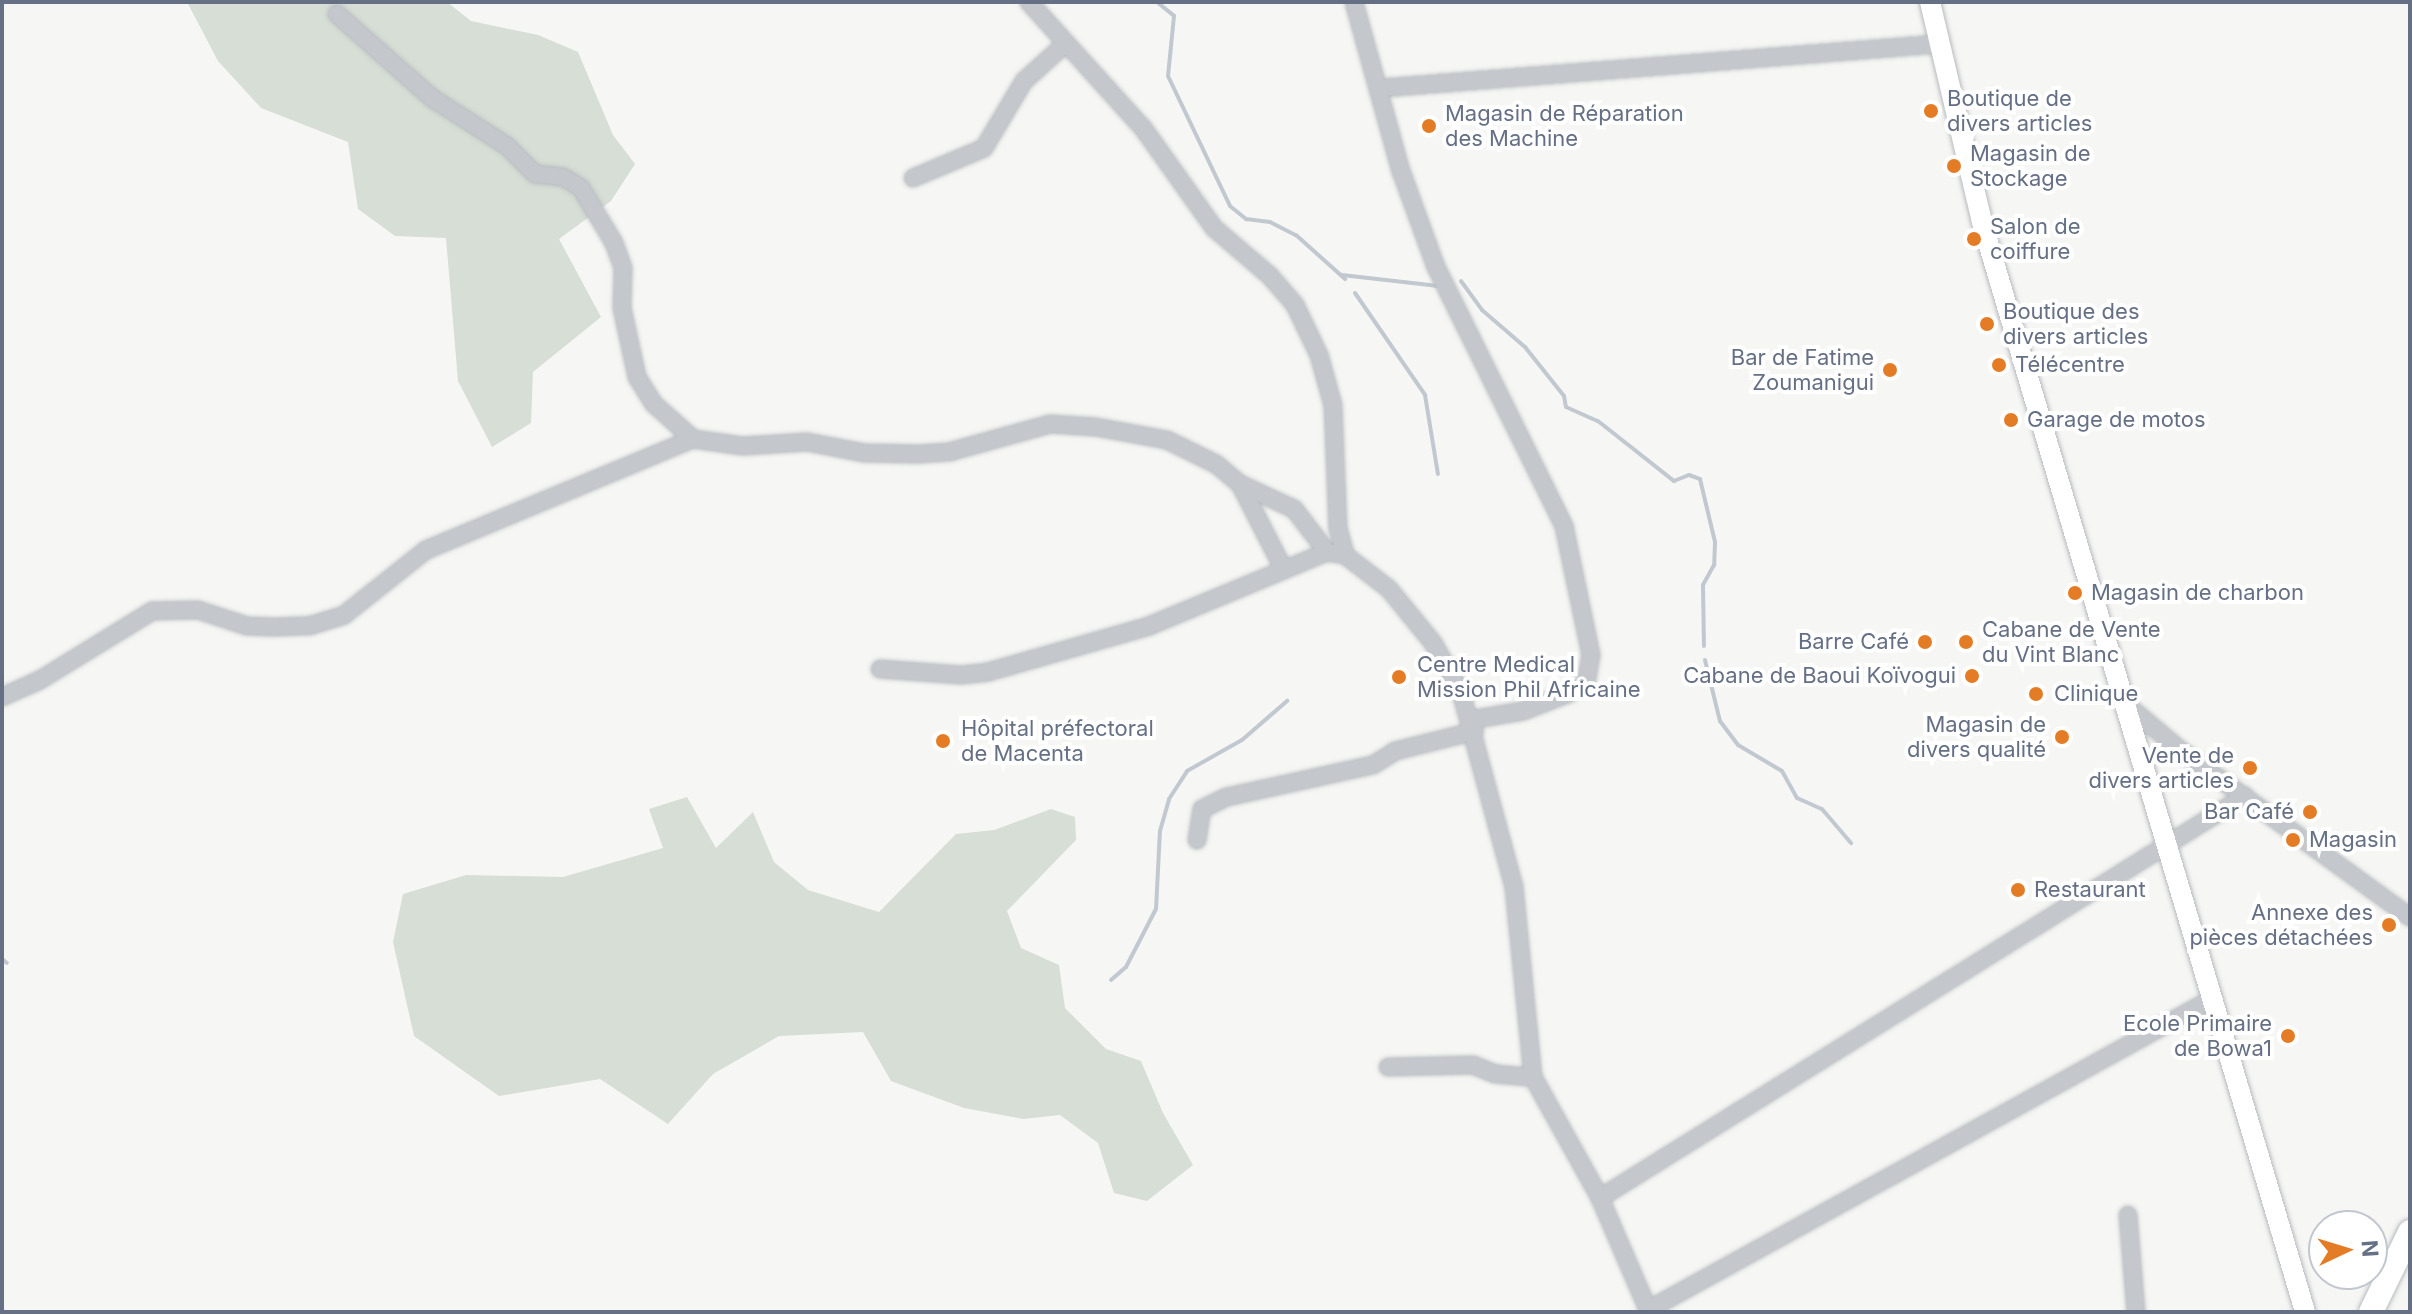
<!DOCTYPE html>
<meta charset="utf-8">
<style>
body{margin:0}
#map{position:relative;width:2412px;height:1314px;overflow:hidden;background:#f6f7f4;font-family:Inter,sans-serif}
div>[style]{position:absolute}
[style*='--x']{left:calc(var(--x)*1px);top:calc(var(--y)*1px);width:calc(var(--w)*1px);rotate:calc(var(--a)*1deg)}
.green>*{inset:0;background:#d6ded5}
.stream>*{height:4px;margin:-2px;padding:0 2px;transform-origin:2px;border-radius:2px;background:#c2c8d0}
.roads{filter:drop-shadow(0 0 2px #b7babf) drop-shadow(0 0 2px #b7babf)}
.minor>*{height:16px;margin:-8px;padding:0 8px;transform-origin:8px;border-radius:8px;background:#c4c7cb}
.major>*{height:20px;margin:-10px;padding:0 10px;transform-origin:10px;border-radius:10px;background:#fff}
.highway>*{height:24px;margin:-12px;padding:0 12px;transform-origin:12px;border-radius:12px;background:#fff}
.dots>*{width:22px;height:22px;translate:-50% -50%;box-sizing:border-box;border:4px solid #fff;border-radius:50%}
span{translate:-50% -50%;white-space:nowrap;text-align:center;line-height:1.15;-webkit-text-stroke:8px #fff;paint-order:stroke}
.poi-label{font-size:22px;color:#667085}
.left{translate:0 -50%;text-align:left}
.right{translate:-100% -50%;text-align:right}
.frame{position:absolute;inset:0;border:4px solid #667085;pointer-events:none}
.north{position:absolute;left:2308px;top:1210px;width:80px;height:80px;box-sizing:border-box;background:#fff;border:2px solid #c2c6ce;border-radius:50%;rotate:86deg;font-size:22px;font-weight:700;line-height:32px;text-align:center;color:#667085}
.north::after{content:'';display:block;margin:auto;width:28px;height:36px;background:#e47c26;clip-path:polygon(50% 0,100% 100%,50% 72%,0 100%)}
</style>
<div id="map">
<div class="green">
<div style="clip-path:polygon(187px 2px,447px 2px,471px 21px,538px 35px,578px 52px,613px 135px,635px 164px,611px 201px,559px 239px,601px 317px,533px 372px,531px 423px,492px 447px,458px 381px,446px 238px,395px 236px,358px 209px,348px 142px,261px 108px,218px 61px)"></div>
<div style="clip-path:polygon(687px 797px,716px 848px,753px 812px,774px 862px,808px 890px,879px 912px,956px 834px,994px 830px,1051px 809px,1075px 817px,1076px 840px,1007px 911px,1021px 948px,1059px 965px,1065px 1008px,1106px 1049px,1141px 1061px,1163px 1113px,1193px 1165px,1147px 1201px,1114px 1193px,1098px 1143px,1060px 1115px,1023px 1119px,964px 1108px,891px 1081px,863px 1032px,779px 1036px,713px 1074px,668px 1124px,600px 1079px,499px 1096px,414px 1036px,393px 942px,403px 894px,466px 875px,563px 877px,663px 848px,649px 809px)"></div>
</div>
<div class="stream">
<div style="--x:1157;--y:2;--w:22;--a:39"></div>
<div style="--x:1174;--y:16;--w:60;--a:95.7"></div>
<div style="--x:1168;--y:76;--w:144;--a:64.5"></div>
<div style="--x:1230;--y:206;--w:21;--a:39"></div>
<div style="--x:1246;--y:219;--w:24;--a:7"></div>
<div style="--x:1270;--y:222;--w:29;--a:27"></div>
<div style="--x:1296;--y:235;--w:66;--a:41.9"></div>
<div style="--x:1342;--y:275;--w:97;--a:6.5"></div>
<div style="--x:1461;--y:281;--w:36;--a:54"></div>
<div style="--x:1482;--y:310;--w:57;--a:40.7"></div>
<div style="--x:1525;--y:347;--w:63;--a:51.5"></div>
<div style="--x:1564;--y:396;--w:11;--a:80"></div>
<div style="--x:1566;--y:407;--w:35;--a:24"></div>
<div style="--x:1598;--y:421;--w:97;--a:38.3"></div>
<div style="--x:1674;--y:481;--w:16;--a:-22"></div>
<div style="--x:1689;--y:475;--w:12;--a:20"></div>
<div style="--x:1700;--y:479;--w:65;--a:76.6"></div>
<div style="--x:1715;--y:542;--w:23;--a:92"></div>
<div style="--x:1714;--y:565;--w:23;--a:119"></div>
<div style="--x:1703;--y:585;--w:61;--a:89.1"></div>
<div style="--x:1355;--y:293;--w:124;--a:55.5"></div>
<div style="--x:1425;--y:395;--w:80;--a:80.7"></div>
<div style="--x:1705;--y:660;--w:63;--a:76.2"></div>
<div style="--x:1720;--y:721;--w:30;--a:53"></div>
<div style="--x:1738;--y:745;--w:51;--a:30.6"></div>
<div style="--x:1782;--y:771;--w:31;--a:61"></div>
<div style="--x:1797;--y:798;--w:27;--a:24"></div>
<div style="--x:1822;--y:809;--w:45;--a:49.5"></div>
<div style="--x:2;--y:959;--w:6;--a:39"></div>
<div style="--x:1111;--y:980;--w:20;--a:-41"></div>
<div style="--x:1126;--y:967;--w:65;--a:-62.7"></div>
<div style="--x:1156;--y:909;--w:78;--a:-87.1"></div>
<div style="--x:1160;--y:831;--w:33;--a:-74"></div>
<div style="--x:1169;--y:799;--w:33;--a:-57"></div>
<div style="--x:1187;--y:771;--w:63;--a:-29.4"></div>
<div style="--x:1242;--y:740;--w:60;--a:-40.9"></div>
</div>
<div class="roads">
<div class="minor">
<div style="--x:1029;--y:2;--w:170;--a:47.9"></div>
<div style="--x:1143;--y:128;--w:123;--a:54.6"></div>
<div style="--x:1214;--y:228;--w:74;--a:40.6"></div>
<div style="--x:1270;--y:276;--w:38;--a:49"></div>
<div style="--x:1295;--y:305;--w:55;--a:64.4"></div>
<div style="--x:1319;--y:355;--w:52;--a:74.4"></div>
<div style="--x:1333;--y:405;--w:123;--a:87.7"></div>
<div style="--x:1338;--y:528;--w:28;--a:75"></div>
<div style="--x:1354;--y:2;--w:175;--a:74.5"></div>
<div style="--x:1401;--y:171;--w:102;--a:70"></div>
<div style="--x:1436;--y:267;--w:289;--a:63.7"></div>
<div style="--x:1564;--y:526;--w:132;--a:78.2"></div>
<div style="--x:1591;--y:655;--w:29;--a:100"></div>
<div style="--x:1586;--y:684;--w:21;--a:152"></div>
<div style="--x:1567;--y:694;--w:47;--a:158.9"></div>
<div style="--x:1523;--y:711;--w:54;--a:170.4"></div>
<div style="--x:337;--y:14;--w:127;--a:41.5"></div>
<div style="--x:432;--y:98;--w:89;--a:32.6"></div>
<div style="--x:507;--y:146;--w:40;--a:45"></div>
<div style="--x:535;--y:174;--w:28;--a:6"></div>
<div style="--x:563;--y:177;--w:21;--a:31"></div>
<div style="--x:581;--y:188;--w:64;--a:59"></div>
<div style="--x:614;--y:243;--w:27;--a:70"></div>
<div style="--x:623;--y:268;--w:40;--a:91.4"></div>
<div style="--x:622;--y:308;--w:71;--a:77.7"></div>
<div style="--x:637;--y:377;--w:32;--a:58"></div>
<div style="--x:654;--y:404;--w:52;--a:41.9"></div>
<div style="--x:1382;--y:88;--w:558;--a:-4.52"></div>
<div style="--x:913;--y:178;--w:77;--a:-22.9"></div>
<div style="--x:984;--y:148;--w:78;--a:-59.2"></div>
<div style="--x:1024;--y:81;--w:54;--a:-42"></div>
<div style="--x:1240;--y:484;--w:94;--a:62.9"></div>
<div style="--x:880;--y:669;--w:81;--a:4.2"></div>
<div style="--x:961;--y:675;--w:27;--a:-6"></div>
<div style="--x:988;--y:672;--w:167;--a:-15.9"></div>
<div style="--x:1149;--y:626;--w:193;--a:-22.6"></div>
<div style="--x:1327;--y:552;--w:18;--a:9"></div>
<div style="--x:1345;--y:555;--w:56;--a:37.7"></div>
<div style="--x:1389;--y:589;--w:70;--a:50.8"></div>
<div style="--x:1433;--y:643;--w:56;--a:60.3"></div>
<div style="--x:1461;--y:692;--w:202;--a:74.8"></div>
<div style="--x:1514;--y:887;--w:191;--a:84.3"></div>
<div style="--x:1533;--y:1077;--w:138;--a:61"></div>
<div style="--x:1600;--y:1198;--w:124;--a:66.7"></div>
<div style="--x:2;--y:697;--w:42;--a:-24.1"></div>
<div style="--x:40;--y:680;--w:132;--a:-31.6"></div>
<div style="--x:152;--y:611;--w:46;--a:-1.2"></div>
<div style="--x:198;--y:610;--w:52;--a:18.1"></div>
<div style="--x:247;--y:626;--w:27;--a:2"></div>
<div style="--x:274;--y:627;--w:35;--a:-2"></div>
<div style="--x:309;--y:626;--w:37;--a:-17"></div>
<div style="--x:344;--y:615;--w:105;--a:-38.4"></div>
<div style="--x:426;--y:550;--w:289;--a:-22.6"></div>
<div style="--x:693;--y:439;--w:50;--a:8"></div>
<div style="--x:743;--y:446;--w:64;--a:-3.6"></div>
<div style="--x:807;--y:442;--w:58;--a:10.9"></div>
<div style="--x:864;--y:453;--w:55;--a:1"></div>
<div style="--x:919;--y:454;--w:30;--a:-4"></div>
<div style="--x:949;--y:452;--w:105;--a:-15.5"></div>
<div style="--x:1050;--y:424;--w:46;--a:3.7"></div>
<div style="--x:1096;--y:427;--w:72;--a:10.4"></div>
<div style="--x:1167;--y:440;--w:55;--a:26.1"></div>
<div style="--x:1216;--y:464;--w:31;--a:40"></div>
<div style="--x:1240;--y:484;--w:60;--a:24.8"></div>
<div style="--x:1294;--y:509;--w:54;--a:52.5"></div>
<div style="--x:2127;--y:705;--w:70;--a:40.3"></div>
<div style="--x:2180;--y:750;--w:284;--a:36"></div>
<div style="--x:1197;--y:840;--w:31;--a:-81"></div>
<div style="--x:1202;--y:809;--w:28;--a:-26"></div>
<div style="--x:1227;--y:797;--w:149;--a:-12.4"></div>
<div style="--x:1373;--y:765;--w:26;--a:-32"></div>
<div style="--x:1395;--y:751;--w:82;--a:-14"></div>
<div style="--x:1388;--y:1067;--w:85;--a:-1.3"></div>
<div style="--x:1473;--y:1065;--w:24;--a:22"></div>
<div style="--x:1495;--y:1074;--w:38;--a:5"></div>
<div style="--x:1600;--y:1198;--w:760;--a:-31.93"></div>
<div style="--x:2128;--y:1215;--w:97;--a:85.3"></div>
<div style="--x:1648;--y:1310;--w:644;--a:-28.87"></div>
</div>
<div class="major">
<div style="--x:1930;--y:2;--w:226;--a:76.7"></div>
<div style="--x:1982;--y:222;--w:1137;--a:73.49"></div>
</div>
<div class="highway">
<div style="--x:2371;--y:1312;--w:89;--a:-64"></div>
</div>
</div>
<div class="dots">
<div style="left:1931px;top:111px;background:#e47c26"></div>
<div style="left:1429px;top:126px;background:#e47c26"></div>
<div style="left:1954px;top:166px;background:#e47c26"></div>
<div style="left:1974px;top:239px;background:#e47c26"></div>
<div style="left:1987px;top:324px;background:#e47c26"></div>
<div style="left:1999px;top:365px;background:#e47c26"></div>
<div style="left:1890px;top:370px;background:#e47c26"></div>
<div style="left:2011px;top:420px;background:#e47c26"></div>
<div style="left:2075px;top:593px;background:#e47c26"></div>
<div style="left:1925px;top:642px;background:#e47c26"></div>
<div style="left:1966px;top:642px;background:#e47c26"></div>
<div style="left:1972px;top:676px;background:#e47c26"></div>
<div style="left:1399px;top:677px;background:#e47c26"></div>
<div style="left:2036px;top:694px;background:#e47c26"></div>
<div style="left:2062px;top:737px;background:#e47c26"></div>
<div style="left:943px;top:741px;background:#e47c26"></div>
<div style="left:2250px;top:768px;background:#e47c26"></div>
<div style="left:2310px;top:812px;background:#e47c26"></div>
<div style="left:2293px;top:840px;background:#e47c26"></div>
<div style="left:2018px;top:890px;background:#e47c26"></div>
<div style="left:2389px;top:925px;background:#e47c26"></div>
<div style="left:2288px;top:1036px;background:#e47c26"></div>
</div>
<div class="poi-label">
<span class="left" style="left:1947px;top:111px">Boutique de<br>divers articles</span>
<span class="left" style="left:1445px;top:126px">Magasin de Réparation<br>des Machine</span>
<span class="left" style="left:1970px;top:166px">Magasin de<br>Stockage</span>
<span class="left" style="left:1990px;top:239px">Salon de<br>coiffure</span>
<span class="left" style="left:2003px;top:324px">Boutique des<br>divers articles</span>
<span class="right" style="left:1874px;top:370px">Bar de Fatime<br>Zoumanigui</span>
<span class="left" style="left:2015px;top:365px">Télécentre</span>
<span class="left" style="left:2027px;top:420px">Garage de motos</span>
<span class="left" style="left:2091px;top:593px">Magasin de charbon</span>
<span class="left" style="left:1982px;top:642px">Cabane de Vente<br>du Vint Blanc</span>
<span class="right" style="left:1909px;top:642px">Barre Café</span>
<span class="left" style="left:1417px;top:677px">Centre Medical<br>Mission Phil Africaine</span>
<span class="right" style="left:1956px;top:676px">Cabane de Baoui Koïvogui</span>
<span class="left" style="left:2054px;top:694px">Clinique</span>
<span class="right" style="left:2046px;top:737px">Magasin de<br>divers qualité</span>
<span class="left" style="left:961px;top:741px">Hôpital préfectoral<br>de Macenta</span>
<span class="right" style="left:2234px;top:768px">Vente de<br>divers articles</span>
<span class="right" style="left:2294px;top:812px">Bar Café</span>
<span class="left" style="left:2309px;top:840px">Magasin</span>
<span class="left" style="left:2034px;top:890px">Restaurant</span>
<span class="right" style="left:2373px;top:925px">Annexe des<br>pièces détachées</span>
<span class="right" style="left:2272px;top:1036px">Ecole Primaire<br>de Bowa1</span>
</div>
<div class="frame"></div>
<div class="north">N</div>
</div>
